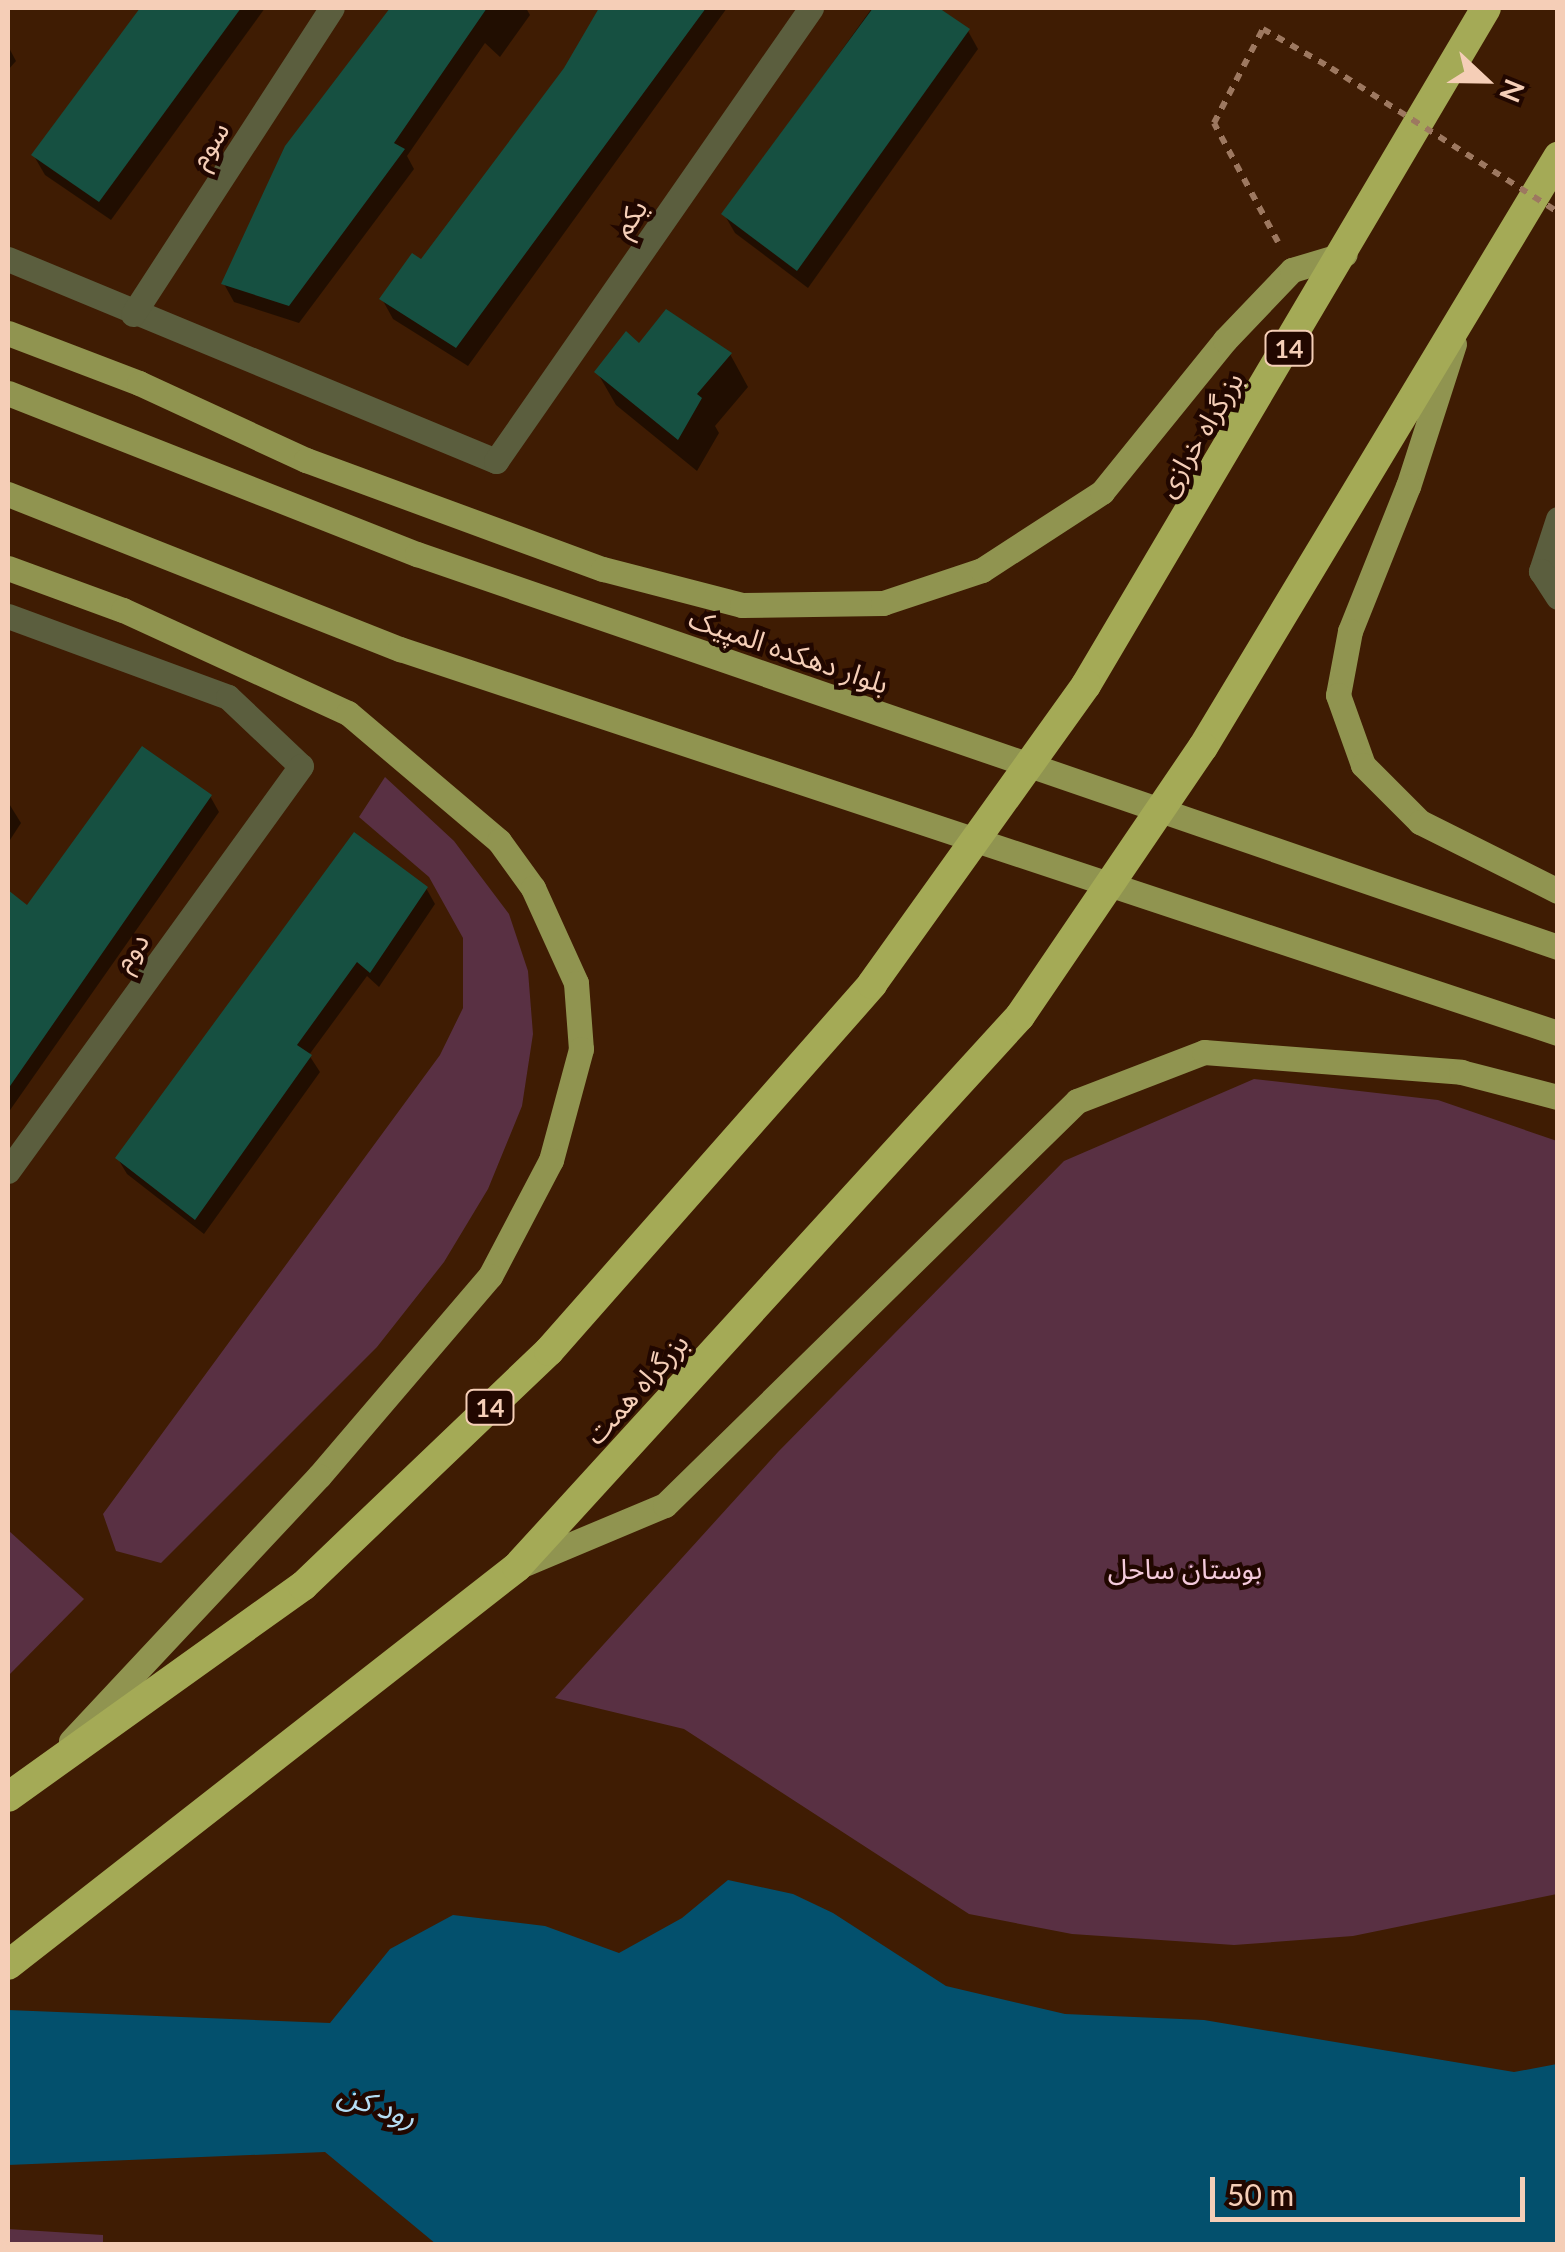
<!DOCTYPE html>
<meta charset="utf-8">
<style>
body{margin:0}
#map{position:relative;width:1565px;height:2252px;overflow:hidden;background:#3f1c03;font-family:Lato,"Noto Sans Arabic",sans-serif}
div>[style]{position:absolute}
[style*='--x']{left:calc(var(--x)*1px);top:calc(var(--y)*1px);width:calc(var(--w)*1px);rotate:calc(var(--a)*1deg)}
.green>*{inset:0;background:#593043}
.water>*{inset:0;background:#03506d}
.shadow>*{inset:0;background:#0007}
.building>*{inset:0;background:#165041}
.path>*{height:6px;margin-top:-3px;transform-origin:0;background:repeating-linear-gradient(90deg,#9d7860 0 8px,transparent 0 16px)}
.minor>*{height:25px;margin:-12.5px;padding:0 12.5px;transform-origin:12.5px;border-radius:12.5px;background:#5b5e3e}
.major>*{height:25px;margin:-12.5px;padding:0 12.5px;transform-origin:12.5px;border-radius:12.5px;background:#909450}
.highway>*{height:30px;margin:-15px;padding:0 15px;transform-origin:15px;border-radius:15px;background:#a4aa56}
.path-bridge>*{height:6px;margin-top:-3px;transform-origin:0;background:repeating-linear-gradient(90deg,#9d7860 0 8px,transparent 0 16px)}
.highway-bridge>*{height:30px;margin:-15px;padding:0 15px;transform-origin:15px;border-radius:15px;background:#a4aa56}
span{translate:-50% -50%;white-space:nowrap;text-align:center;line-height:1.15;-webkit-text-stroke:9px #210700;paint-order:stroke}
.shield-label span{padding:2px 8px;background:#210700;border:2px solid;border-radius:8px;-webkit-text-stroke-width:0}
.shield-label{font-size:25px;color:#f5ceb7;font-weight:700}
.street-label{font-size:28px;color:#f5ceb7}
.park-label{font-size:28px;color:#f4cadb}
.water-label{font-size:30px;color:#b4dcf3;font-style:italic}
.frame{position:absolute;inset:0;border:10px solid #f5ceb7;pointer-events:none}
.north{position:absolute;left:1435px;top:30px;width:100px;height:100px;-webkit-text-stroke:8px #210700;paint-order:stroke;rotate:112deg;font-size:28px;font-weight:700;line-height:40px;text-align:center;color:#f5ceb7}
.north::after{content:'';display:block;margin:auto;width:35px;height:45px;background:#f5ceb7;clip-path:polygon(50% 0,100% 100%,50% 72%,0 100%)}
.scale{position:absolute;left:1210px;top:2177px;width:315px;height:45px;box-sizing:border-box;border:5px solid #f5ceb7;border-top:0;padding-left:12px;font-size:30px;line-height:35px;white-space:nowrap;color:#f5ceb7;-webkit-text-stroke:8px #210700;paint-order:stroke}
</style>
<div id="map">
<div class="green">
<div style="clip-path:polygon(385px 777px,454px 841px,509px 914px,528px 971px,533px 1034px,522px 1106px,488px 1189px,444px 1262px,377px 1347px,161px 1563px,116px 1551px,103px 1514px,440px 1055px,463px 1008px,463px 938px,429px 877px,359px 817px)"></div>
<div style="clip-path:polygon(1254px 1079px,1438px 1100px,1557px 1141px,1557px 1894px,1353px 1936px,1234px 1945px,1072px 1934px,969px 1914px,684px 1729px,555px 1698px,778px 1452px,1064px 1161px)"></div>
<div style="clip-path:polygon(8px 1530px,84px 1599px,8px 1676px)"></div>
<div style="clip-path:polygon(8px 2229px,103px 2235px,103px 2244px,8px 2244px)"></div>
</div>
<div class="water">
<div style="clip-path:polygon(728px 1880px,793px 1894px,833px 1913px,946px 1986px,1065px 2014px,1204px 2020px,1514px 2072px,1557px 2064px,1557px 2244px,436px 2244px,325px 2152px,8px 2165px,8px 2010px,330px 2023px,390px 1949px,453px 1915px,545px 1926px,619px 1953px,682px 1918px)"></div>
</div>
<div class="shadow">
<div style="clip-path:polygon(143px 8px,265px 8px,111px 220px,45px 175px,34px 156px)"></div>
<div style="clip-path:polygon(393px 8px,526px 8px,530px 15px,500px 57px,485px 43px,407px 156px,414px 169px,299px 323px,234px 302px,224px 284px)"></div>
<div style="clip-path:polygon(604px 8px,727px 8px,468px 366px,393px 319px,382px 299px,422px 262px,566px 69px)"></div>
<div style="clip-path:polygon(872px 8px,935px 8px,968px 31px,978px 49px,808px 288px,735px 233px,724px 214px)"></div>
<div style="clip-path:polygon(8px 46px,16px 61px,8px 70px)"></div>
<div style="clip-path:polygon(730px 354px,748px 387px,715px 426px,719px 433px,697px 471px,616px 405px,597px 372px)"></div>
<div style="clip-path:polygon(210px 796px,219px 812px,8px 1113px,12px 896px,28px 908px)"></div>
<div style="clip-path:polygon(8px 802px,21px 823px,8px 843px)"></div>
<div style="clip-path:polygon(426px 888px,435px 904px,379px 987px,367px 976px,309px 1055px,320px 1072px,204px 1234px,127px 1174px,118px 1159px)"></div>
</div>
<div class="building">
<div style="clip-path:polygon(140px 8px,241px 8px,99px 202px,31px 155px)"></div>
<div style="clip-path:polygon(390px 8px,487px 8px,394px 143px,405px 149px,289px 306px,221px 284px,285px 146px)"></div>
<div style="clip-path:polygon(599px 8px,706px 8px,456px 348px,379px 299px,412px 253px,421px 259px,564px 68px)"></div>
<div style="clip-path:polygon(873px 8px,939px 8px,970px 29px,797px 271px,721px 214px)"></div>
<div style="clip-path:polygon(666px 309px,732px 353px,697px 394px,702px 398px,678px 440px,594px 372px,626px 331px,639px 343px)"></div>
<div style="clip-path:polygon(142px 746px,212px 795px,8px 1089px,8px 890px,27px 905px)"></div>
<div style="clip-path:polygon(354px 832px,428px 887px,370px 973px,357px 962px,297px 1045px,312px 1055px,195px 1220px,115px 1158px)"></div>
</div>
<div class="path">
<div style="--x:1278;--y:242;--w:135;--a:-118.3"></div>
<div style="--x:1214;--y:123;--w:106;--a:-62.5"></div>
<div style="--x:1263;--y:29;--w:78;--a:29.8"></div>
</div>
<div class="minor">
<div style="--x:8;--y:259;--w:528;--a:22.49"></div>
<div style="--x:496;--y:461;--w:552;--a:-55.19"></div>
<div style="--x:133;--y:314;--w:365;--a:-57"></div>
<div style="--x:1558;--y:519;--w:55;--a:108.1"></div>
<div style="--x:1541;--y:571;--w:31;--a:57"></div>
<div style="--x:8;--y:616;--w:234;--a:20.2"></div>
<div style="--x:228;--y:697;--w:100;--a:43.4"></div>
<div style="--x:301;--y:766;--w:500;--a:125.9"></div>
</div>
<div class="major">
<div style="--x:8;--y:333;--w:140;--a:20.9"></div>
<div style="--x:139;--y:383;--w:184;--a:24.8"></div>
<div style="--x:306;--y:460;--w:316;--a:20.2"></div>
<div style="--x:603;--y:569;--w:144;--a:14.5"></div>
<div style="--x:742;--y:605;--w:141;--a:-0.8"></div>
<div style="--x:883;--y:603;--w:104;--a:-18.4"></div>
<div style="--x:982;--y:570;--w:143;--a:-33"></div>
<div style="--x:1102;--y:492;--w:196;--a:-51"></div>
<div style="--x:1225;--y:340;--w:97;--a:-46.3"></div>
<div style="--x:1292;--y:270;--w:55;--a:-16.8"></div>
<div style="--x:1454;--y:344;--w:149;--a:107.9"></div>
<div style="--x:1408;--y:486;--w:156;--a:111.8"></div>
<div style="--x:1350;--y:631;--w:65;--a:100.6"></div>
<div style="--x:1338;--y:695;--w:74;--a:70.3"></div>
<div style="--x:1363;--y:765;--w:81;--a:45"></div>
<div style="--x:1420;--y:822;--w:154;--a:26.6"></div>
<div style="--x:8;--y:393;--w:440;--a:21.5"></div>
<div style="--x:417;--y:554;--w:1207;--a:19.01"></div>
<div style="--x:8;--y:494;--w:422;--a:21.6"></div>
<div style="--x:400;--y:649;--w:1220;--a:18.35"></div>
<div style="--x:8;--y:568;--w:122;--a:20.1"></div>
<div style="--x:123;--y:610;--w:247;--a:24.6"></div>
<div style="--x:348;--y:713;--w:198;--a:40.3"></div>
<div style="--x:499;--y:841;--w:58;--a:54.1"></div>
<div style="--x:533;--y:888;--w:104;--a:65.6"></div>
<div style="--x:576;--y:983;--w:66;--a:85.7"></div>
<div style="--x:581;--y:1049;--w:115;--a:105.1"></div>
<div style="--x:551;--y:1160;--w:131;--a:117.7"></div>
<div style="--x:490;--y:1276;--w:263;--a:130.5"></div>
<div style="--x:319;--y:1476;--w:363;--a:133.1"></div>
<div style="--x:522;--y:1565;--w:155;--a:-22.8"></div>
<div style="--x:665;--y:1505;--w:577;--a:-44.44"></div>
<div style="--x:1077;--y:1101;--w:136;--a:-21.1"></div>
<div style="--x:1204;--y:1052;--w:258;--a:4.4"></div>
<div style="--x:1461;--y:1072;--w:100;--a:14.5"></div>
</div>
<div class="highway">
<div style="--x:1086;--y:685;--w:786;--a:-59.42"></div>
<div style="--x:1203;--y:747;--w:689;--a:-58.96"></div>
<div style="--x:8;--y:1797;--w:363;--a:-35.6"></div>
<div style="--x:303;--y:1586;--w:340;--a:-43.7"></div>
<div style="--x:549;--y:1351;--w:489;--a:-48.6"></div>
<div style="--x:8;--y:1965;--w:646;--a:-38.02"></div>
<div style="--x:517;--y:1567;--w:746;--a:-47.61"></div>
</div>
<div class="path-bridge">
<div style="--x:1331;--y:68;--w:269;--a:32.4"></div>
</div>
<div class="highway-bridge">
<div style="--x:872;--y:984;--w:368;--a:-54.4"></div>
<div style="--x:1020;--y:1016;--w:325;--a:-55.8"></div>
</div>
<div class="shield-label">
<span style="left:1289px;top:348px">14</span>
<span style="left:490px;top:1407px">14</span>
</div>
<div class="street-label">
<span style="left:208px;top:144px;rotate:-57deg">سوم</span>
<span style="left:629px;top:217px;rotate:-55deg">یکم</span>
<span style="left:1199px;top:434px;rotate:-59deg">بزرگراه خرازی</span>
<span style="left:789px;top:650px;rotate:19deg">بلوار دهکده المپیک</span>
<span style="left:130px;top:951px;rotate:-54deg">دوم</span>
<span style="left:636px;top:1388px;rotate:-48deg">بزرگراه همت</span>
</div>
<div class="park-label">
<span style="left:1185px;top:1568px">بوستان ساحل</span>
</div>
<div class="water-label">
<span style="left:378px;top:2104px;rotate:19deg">رود کن</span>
</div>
<div class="frame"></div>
<div class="north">N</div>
<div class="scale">50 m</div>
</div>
